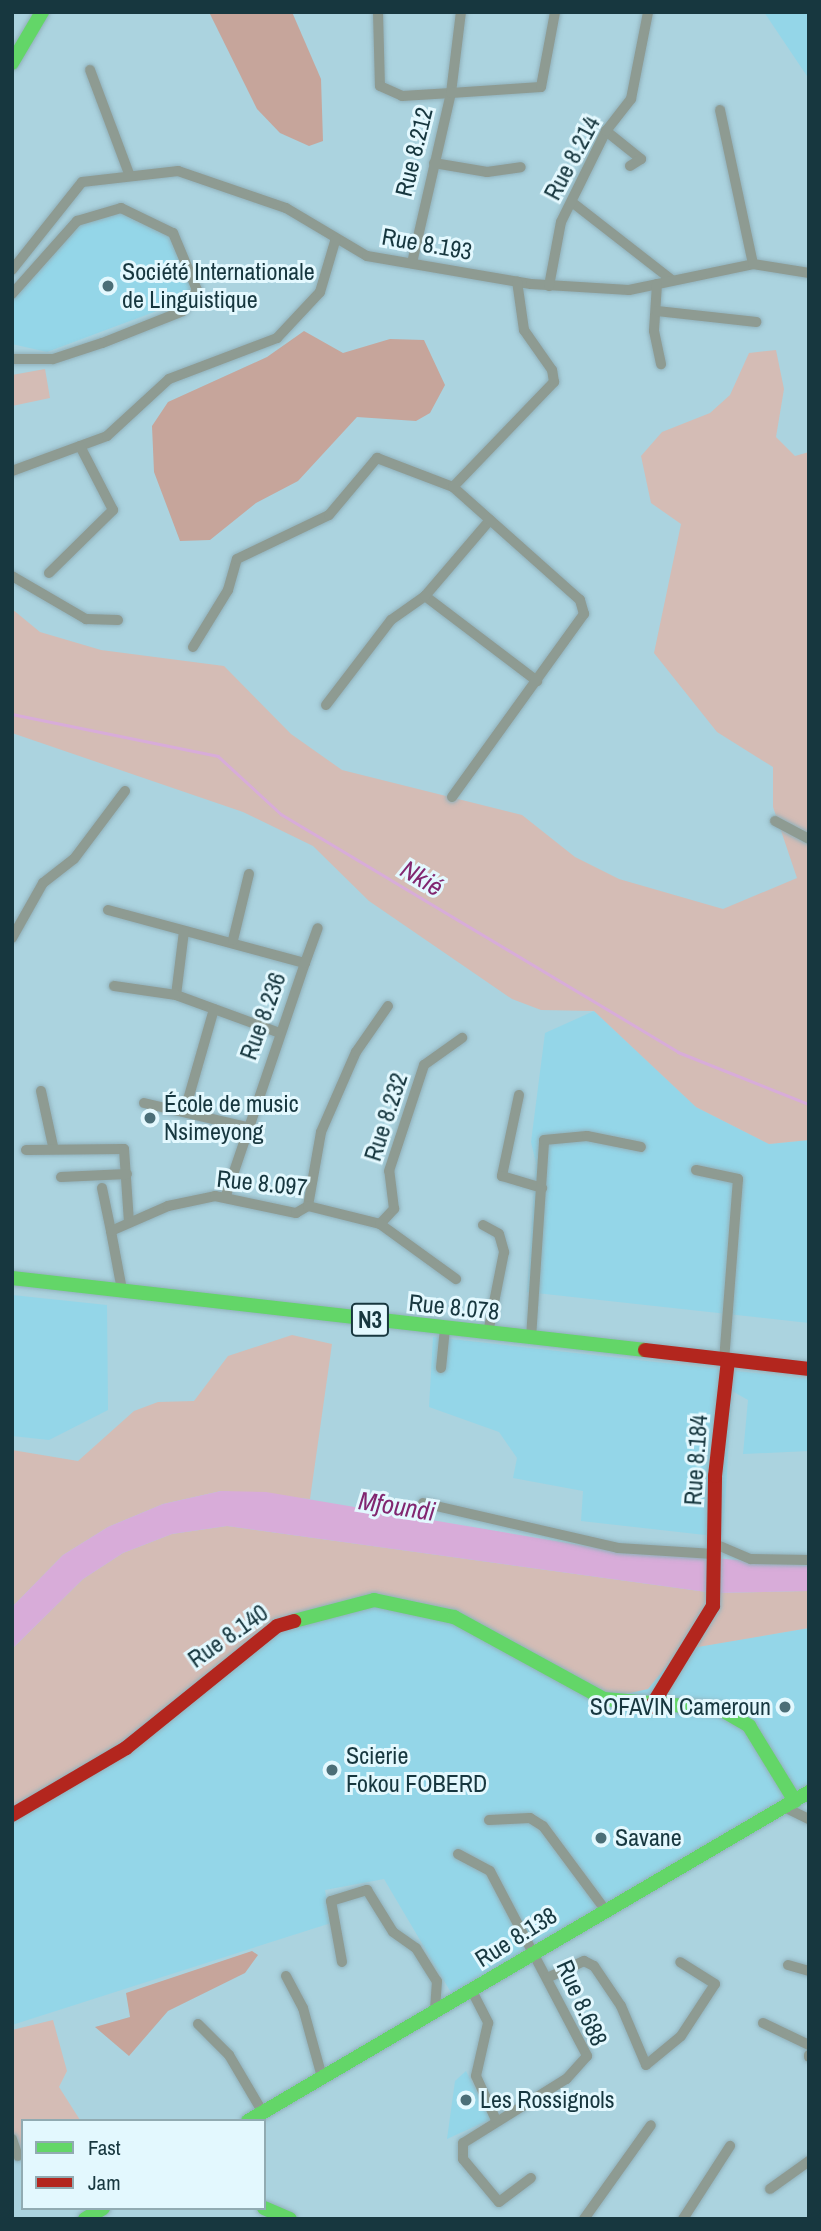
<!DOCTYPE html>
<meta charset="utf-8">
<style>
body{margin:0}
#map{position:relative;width:821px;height:2231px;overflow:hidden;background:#abd3df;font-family:"Archivo Narrow",sans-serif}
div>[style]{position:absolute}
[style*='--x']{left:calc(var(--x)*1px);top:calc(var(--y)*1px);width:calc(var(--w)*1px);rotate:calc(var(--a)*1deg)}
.built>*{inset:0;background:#94d6e8}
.green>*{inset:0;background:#d4bcb5}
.forest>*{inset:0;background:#c6a59b}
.water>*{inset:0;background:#d8acd9}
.stream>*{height:2.5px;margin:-1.25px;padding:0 1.25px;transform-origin:1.25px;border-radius:1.25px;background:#d8acd9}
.roads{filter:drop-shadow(0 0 2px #91b1bb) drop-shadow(0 0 2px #91b1bb)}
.street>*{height:10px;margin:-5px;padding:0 5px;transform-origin:5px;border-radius:5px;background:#8e9b92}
.fast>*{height:14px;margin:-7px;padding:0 7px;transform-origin:7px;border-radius:7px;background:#63d668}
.jam>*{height:14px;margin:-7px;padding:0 7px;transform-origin:7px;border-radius:7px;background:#b3261e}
.dots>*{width:19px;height:19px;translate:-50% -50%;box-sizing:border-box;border:4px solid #e3f8fe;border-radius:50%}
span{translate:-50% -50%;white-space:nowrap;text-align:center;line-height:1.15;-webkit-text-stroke:6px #e3f8fe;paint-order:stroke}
.shield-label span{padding:2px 5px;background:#e3f8fe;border:2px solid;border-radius:5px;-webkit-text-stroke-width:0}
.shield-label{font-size:23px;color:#17373f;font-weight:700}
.street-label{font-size:24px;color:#17373f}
.poi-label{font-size:24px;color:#17373f}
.left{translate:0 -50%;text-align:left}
.right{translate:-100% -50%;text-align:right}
.water-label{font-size:26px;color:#812670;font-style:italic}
.frame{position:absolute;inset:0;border:14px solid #17373f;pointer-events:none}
.legend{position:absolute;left:21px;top:2119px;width:245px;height:91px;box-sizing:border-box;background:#e3f8fe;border:2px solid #91abb2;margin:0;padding:9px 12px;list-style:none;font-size:21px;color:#17373f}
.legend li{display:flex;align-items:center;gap:14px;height:35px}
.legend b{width:35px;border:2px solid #91abb2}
</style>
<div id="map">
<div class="built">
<div style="clip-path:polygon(764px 12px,809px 12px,809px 79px)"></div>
<div style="clip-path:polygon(123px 211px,174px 236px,197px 296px,47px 352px,12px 344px,12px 298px,72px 225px)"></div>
<div style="clip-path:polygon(594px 1011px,696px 1107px,769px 1144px,809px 1140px,809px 1323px,527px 1292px,536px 1163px,531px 1142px,545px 1033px)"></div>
<div style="clip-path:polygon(12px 1295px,107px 1305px,108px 1410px,49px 1440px,12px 1436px)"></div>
<div style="clip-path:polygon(433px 1337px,809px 1379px,809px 1451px,743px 1454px,748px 1400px,732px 1391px,723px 1537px,581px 1521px,583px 1491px,513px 1478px,517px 1458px,499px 1432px,429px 1407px)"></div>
<div style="clip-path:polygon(374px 1600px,679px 1650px,809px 1628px,809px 1783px,456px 2001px,384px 1879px,325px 1890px,331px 1923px,12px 2025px,12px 1815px,253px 1642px)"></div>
<div style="clip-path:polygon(466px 2071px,491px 2119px,447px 2139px,455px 2081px)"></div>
</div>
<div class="green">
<div style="clip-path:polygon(776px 350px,784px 389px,776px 437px,795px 456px,809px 452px,809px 1140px,769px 1144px,696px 1107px,594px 1011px,541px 1010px,512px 999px,369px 901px,313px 846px,243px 812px,12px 733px,12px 609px,40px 632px,101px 650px,224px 666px,291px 734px,342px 770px,522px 815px,575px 857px,619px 879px,723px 909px,797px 878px,773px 807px,773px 767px,717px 732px,654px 653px,681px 524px,651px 503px,641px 456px,662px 432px,710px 413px,730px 395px,749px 353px)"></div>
<div style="clip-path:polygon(45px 369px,50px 398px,12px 406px,12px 375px)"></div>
<div style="clip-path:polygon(292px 1335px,332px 1344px,310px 1499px,221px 1491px,163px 1504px,108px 1527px,63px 1555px,12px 1607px,12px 1450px,78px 1461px,134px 1411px,158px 1402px,194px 1401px,228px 1356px)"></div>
<div style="clip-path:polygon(227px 1526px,714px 1593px,809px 1591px,809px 1628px,680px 1650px,648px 1689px,604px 1699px,454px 1617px,374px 1600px,277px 1626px,126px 1748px,12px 1815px,12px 1649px,83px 1579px,123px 1553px,172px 1534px)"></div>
<div style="clip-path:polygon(53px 2020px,67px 2071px,59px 2087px,80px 2120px,23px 2121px,23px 2153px,12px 2150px,12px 2030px)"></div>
</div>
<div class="forest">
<div style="clip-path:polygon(209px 12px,292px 12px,321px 79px,323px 141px,309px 146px,280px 133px,257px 109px)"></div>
<div style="clip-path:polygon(304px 331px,343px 353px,390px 339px,424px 340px,445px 385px,430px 413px,416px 421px,357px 417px,298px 481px,256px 503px,210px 540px,180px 541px,154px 472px,152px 426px,168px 402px,267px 357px)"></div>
<div style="clip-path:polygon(252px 1951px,258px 1955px,245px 1973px,168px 2011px,129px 2056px,95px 2027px,130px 2017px,126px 1993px)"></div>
</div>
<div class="water">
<div style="clip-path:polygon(221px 1491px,266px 1492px,597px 1548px,809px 1566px,809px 1591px,714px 1593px,227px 1526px,172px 1534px,123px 1553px,83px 1579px,12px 1649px,12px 1607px,63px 1555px,108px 1527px,163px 1504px)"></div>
</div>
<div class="stream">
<div style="--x:12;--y:714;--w:210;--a:11.5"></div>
<div style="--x:218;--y:756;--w:86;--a:42.6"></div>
<div style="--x:281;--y:814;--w:463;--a:30.9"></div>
<div style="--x:678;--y:1052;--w:141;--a:21.7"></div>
</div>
<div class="roads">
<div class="street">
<div style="--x:378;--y:12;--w:74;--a:88.5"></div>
<div style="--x:380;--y:86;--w:24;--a:24"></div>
<div style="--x:402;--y:96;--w:49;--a:-3.5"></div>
<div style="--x:451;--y:93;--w:82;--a:-83"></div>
<div style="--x:90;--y:70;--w:111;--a:69.4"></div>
<div style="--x:720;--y:110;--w:157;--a:77.9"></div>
<div style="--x:606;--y:131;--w:45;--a:38.7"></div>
<div style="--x:641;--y:159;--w:13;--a:148"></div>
<div style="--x:434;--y:163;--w:54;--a:9.6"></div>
<div style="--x:487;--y:172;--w:34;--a:-8"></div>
<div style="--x:573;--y:203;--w:125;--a:37.9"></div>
<div style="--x:412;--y:263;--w:174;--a:-77.1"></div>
<div style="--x:451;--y:93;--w:90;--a:-3.8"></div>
<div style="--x:541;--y:87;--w:76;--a:-79.4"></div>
<div style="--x:12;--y:270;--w:112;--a:-51.5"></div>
<div style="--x:82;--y:182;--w:97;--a:-6.5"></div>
<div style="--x:178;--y:171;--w:114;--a:18.9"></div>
<div style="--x:286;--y:208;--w:94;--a:30.7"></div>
<div style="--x:367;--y:256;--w:166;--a:9.7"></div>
<div style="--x:531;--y:284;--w:98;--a:3.5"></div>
<div style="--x:629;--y:290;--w:127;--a:-11.8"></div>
<div style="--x:753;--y:264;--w:57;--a:9.1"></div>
<div style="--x:657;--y:284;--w:47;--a:93.7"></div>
<div style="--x:654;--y:331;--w:34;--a:78"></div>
<div style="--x:549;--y:286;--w:65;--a:-79.4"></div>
<div style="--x:561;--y:222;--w:102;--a:-63.7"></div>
<div style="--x:606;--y:131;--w:41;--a:-52"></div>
<div style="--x:631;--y:99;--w:89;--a:-78.9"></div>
<div style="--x:12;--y:294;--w:98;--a:-48.3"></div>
<div style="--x:77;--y:221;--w:46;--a:-16.5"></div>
<div style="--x:121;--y:208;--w:58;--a:25.7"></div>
<div style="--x:173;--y:233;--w:62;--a:67.2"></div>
<div style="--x:197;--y:290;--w:25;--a:124"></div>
<div style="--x:183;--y:311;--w:87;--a:158.4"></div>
<div style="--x:102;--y:343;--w:52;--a:161.9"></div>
<div style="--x:53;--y:359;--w:41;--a:180"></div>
<div style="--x:657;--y:311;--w:100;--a:6.3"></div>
<div style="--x:12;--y:471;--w:101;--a:-20.2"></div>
<div style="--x:107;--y:436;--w:84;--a:-42.6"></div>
<div style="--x:169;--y:379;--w:116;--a:-20.8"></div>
<div style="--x:277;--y:338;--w:63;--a:-46.9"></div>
<div style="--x:320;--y:292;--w:56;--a:-73.5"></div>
<div style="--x:49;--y:573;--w:90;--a:-44.5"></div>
<div style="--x:113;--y:510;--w:72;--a:-117.3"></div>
<div style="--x:12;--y:576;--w:86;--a:30.2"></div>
<div style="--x:86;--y:619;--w:32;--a:2"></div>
<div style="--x:425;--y:596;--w:141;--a:37.2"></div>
<div style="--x:193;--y:647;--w:67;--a:-58.4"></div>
<div style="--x:228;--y:590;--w:32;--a:-74"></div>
<div style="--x:237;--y:559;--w:102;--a:-25.6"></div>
<div style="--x:329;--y:515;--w:75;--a:-49.9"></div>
<div style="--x:377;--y:458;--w:81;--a:20.9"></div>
<div style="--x:326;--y:705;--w:107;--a:-52.6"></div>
<div style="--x:391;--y:620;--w:42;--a:-35.2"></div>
<div style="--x:425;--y:596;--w:100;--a:-49.5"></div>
<div style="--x:452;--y:797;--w:226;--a:-54.2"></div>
<div style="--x:584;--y:614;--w:15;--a:-106"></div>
<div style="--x:580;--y:600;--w:170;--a:-138.3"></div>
<div style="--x:453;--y:487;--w:146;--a:-46.1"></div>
<div style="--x:554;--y:382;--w:12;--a:-99"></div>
<div style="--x:552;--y:370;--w:49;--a:-125"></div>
<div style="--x:524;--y:330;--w:49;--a:-98.1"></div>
<div style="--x:775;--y:821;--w:38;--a:28"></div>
<div style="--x:108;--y:910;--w:204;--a:15.1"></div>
<div style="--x:305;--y:963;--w:248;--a:108.8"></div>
<div style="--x:184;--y:931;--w:64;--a:97.1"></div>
<div style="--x:176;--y:995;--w:108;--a:20.1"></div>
<div style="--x:12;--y:938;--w:63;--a:-60.6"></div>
<div style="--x:43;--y:883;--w:39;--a:-38"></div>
<div style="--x:74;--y:859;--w:85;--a:-53.1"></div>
<div style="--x:233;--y:940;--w:68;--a:-76.4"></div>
<div style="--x:305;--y:963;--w:37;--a:-70"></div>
<div style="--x:114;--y:986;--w:63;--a:8.3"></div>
<div style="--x:41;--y:1091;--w:56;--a:77.7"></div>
<div style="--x:519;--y:1095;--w:83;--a:101.9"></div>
<div style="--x:502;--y:1176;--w:42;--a:16.7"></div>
<div style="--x:144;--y:1103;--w:106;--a:13.1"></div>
<div style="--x:185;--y:1110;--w:105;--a:-74"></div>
<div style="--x:26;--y:1150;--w:98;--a:-0.6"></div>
<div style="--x:124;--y:1149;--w:73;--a:86.1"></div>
<div style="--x:696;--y:1170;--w:43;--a:12.1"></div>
<div style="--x:738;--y:1179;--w:182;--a:94.4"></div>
<div style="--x:61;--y:1177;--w:66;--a:-2.6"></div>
<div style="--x:102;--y:1188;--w:44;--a:78.2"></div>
<div style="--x:308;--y:1206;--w:75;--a:-80"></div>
<div style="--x:321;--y:1132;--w:87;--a:-66.4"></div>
<div style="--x:356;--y:1052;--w:56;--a:-55.2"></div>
<div style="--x:380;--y:1224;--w:21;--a:-47"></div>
<div style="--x:394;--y:1209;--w:38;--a:-97"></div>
<div style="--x:389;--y:1171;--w:112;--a:-71.7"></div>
<div style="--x:424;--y:1065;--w:47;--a:-35.4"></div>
<div style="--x:483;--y:1225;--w:18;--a:29"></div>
<div style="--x:499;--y:1234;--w:19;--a:74"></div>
<div style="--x:504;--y:1252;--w:83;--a:101.2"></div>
<div style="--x:122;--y:1290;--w:60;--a:-100.6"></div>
<div style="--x:111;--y:1231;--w:62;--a:-23.7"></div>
<div style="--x:168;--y:1206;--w:48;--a:-12"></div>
<div style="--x:215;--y:1196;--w:83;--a:11.9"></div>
<div style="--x:296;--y:1213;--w:14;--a:-30"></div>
<div style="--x:308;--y:1206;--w:74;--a:14"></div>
<div style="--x:380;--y:1224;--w:94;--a:35.9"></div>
<div style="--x:531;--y:1338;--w:198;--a:-86.2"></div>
<div style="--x:544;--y:1140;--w:43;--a:-5.3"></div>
<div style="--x:587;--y:1136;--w:55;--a:11.5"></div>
<div style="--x:441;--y:1368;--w:40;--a:-84.3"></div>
<div style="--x:423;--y:1503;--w:200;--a:13"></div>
<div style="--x:618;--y:1548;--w:96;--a:3.6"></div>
<div style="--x:715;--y:1544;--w:39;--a:23"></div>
<div style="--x:751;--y:1559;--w:58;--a:1"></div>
<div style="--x:784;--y:1807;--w:28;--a:26"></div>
<div style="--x:489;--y:1820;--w:41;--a:-2.8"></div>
<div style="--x:530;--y:1818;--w:15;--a:32"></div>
<div style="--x:543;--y:1826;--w:102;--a:53.4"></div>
<div style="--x:458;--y:1854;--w:36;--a:28"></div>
<div style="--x:490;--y:1871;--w:209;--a:62.3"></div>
<div style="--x:587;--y:2056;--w:31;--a:132"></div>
<div style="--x:566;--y:2079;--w:121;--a:148.1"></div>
<div style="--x:463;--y:2143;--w:16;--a:90"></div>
<div style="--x:463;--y:2159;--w:56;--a:50.1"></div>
<div style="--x:499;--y:2202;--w:40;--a:-37"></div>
<div style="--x:342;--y:1962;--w:62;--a:-100.2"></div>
<div style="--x:331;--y:1901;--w:38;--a:-17"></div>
<div style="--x:367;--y:1890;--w:49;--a:58.2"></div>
<div style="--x:393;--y:1932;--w:28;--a:35"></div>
<div style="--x:416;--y:1948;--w:39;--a:58"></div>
<div style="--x:437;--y:1981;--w:31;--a:94"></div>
<div style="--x:788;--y:1965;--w:22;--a:16"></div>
<div style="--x:286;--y:1976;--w:36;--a:62"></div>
<div style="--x:303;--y:2008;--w:72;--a:74.6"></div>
<div style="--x:547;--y:1978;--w:41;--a:-24.7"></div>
<div style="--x:584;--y:1961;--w:11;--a:27"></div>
<div style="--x:594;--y:1966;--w:48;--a:56"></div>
<div style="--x:621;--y:2006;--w:64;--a:67"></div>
<div style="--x:646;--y:2065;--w:45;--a:-39.6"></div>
<div style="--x:681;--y:2036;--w:62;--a:-56.8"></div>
<div style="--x:715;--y:1984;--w:41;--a:-147.8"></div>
<div style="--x:472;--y:1991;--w:36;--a:63"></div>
<div style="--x:488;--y:2023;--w:54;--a:102.8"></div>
<div style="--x:476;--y:2076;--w:48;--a:65.6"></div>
<div style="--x:763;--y:2023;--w:51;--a:25.6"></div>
<div style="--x:198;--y:2024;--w:44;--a:45"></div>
<div style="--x:229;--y:2055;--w:65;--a:59.5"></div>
<div style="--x:809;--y:2055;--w:2;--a:90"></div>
<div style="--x:12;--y:2139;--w:18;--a:71"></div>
<div style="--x:770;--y:2189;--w:48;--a:-35.7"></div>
<div style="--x:584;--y:2219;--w:115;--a:-54.5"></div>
<div style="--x:683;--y:2219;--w:87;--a:-57.2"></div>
</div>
<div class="fast">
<div style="--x:12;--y:63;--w:59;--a:-59.5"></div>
<div style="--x:12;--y:1278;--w:637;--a:6.49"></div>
<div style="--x:294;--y:1621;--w:83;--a:-14.7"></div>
<div style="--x:374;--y:1600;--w:82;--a:12"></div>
<div style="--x:454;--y:1617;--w:171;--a:28.7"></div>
<div style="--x:604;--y:1699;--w:116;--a:4.9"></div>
<div style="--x:720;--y:1709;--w:34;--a:30"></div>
<div style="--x:749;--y:1726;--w:88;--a:58.5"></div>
<div style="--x:248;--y:2121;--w:650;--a:-30.39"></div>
<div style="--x:264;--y:2208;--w:28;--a:23"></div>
<div style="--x:85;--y:2219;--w:21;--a:-31"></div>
</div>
<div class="jam">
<div style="--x:645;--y:1350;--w:165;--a:6.6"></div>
<div style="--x:651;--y:1707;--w:119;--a:-58.5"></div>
<div style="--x:713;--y:1606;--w:130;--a:-89.1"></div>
<div style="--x:715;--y:1476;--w:116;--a:-83.6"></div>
<div style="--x:12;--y:1815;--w:132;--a:-30.4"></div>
<div style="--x:126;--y:1748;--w:194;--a:-38.9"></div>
<div style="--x:277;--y:1626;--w:18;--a:-16"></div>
</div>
</div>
<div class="dots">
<div style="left:108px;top:286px;background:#4b6e77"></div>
<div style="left:150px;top:1118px;background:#4b6e77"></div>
<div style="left:785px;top:1707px;background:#4b6e77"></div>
<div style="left:332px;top:1770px;background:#4b6e77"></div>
<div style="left:601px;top:1838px;background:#4b6e77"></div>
<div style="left:466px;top:2100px;background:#4b6e77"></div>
</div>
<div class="shield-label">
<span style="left:370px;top:1320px">N3</span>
</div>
<div class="street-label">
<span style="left:414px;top:152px;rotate:-76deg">Rue 8.212</span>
<span style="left:572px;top:158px;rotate:-62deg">Rue 8.214</span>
<span style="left:427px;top:244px;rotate:10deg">Rue 8.193</span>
<span style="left:263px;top:1016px;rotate:-70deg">Rue 8.236</span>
<span style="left:386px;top:1117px;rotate:-72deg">Rue 8.232</span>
<span style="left:262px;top:1183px;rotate:6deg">Rue 8.097</span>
<span style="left:454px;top:1307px;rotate:6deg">Rue 8.078</span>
<span style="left:696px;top:1460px;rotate:-86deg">Rue 8.184</span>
<span style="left:228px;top:1636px;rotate:-35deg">Rue 8.140</span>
<span style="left:516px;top:1937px;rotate:-32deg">Rue 8.138</span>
<span style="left:582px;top:2003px;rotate:66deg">Rue 8.688</span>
</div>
<div class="poi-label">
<span class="left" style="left:122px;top:286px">Société Internationale<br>de Linguistique</span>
<span class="left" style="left:164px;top:1118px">École de music<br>Nsimeyong</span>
<span class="right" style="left:771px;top:1707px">SOFAVIN Cameroun</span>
<span class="left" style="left:346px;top:1770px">Scierie<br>Fokou FOBERD</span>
<span class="left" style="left:615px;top:1838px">Savane</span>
<span class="left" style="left:480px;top:2100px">Les Rossignols</span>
</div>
<div class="water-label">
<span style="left:422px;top:878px;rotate:31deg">Nkié</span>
<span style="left:397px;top:1506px;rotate:9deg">Mfoundi</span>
</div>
<div class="frame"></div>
<ul class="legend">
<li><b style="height:9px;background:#63d668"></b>Fast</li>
<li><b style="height:9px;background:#b3261e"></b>Jam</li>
</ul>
</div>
